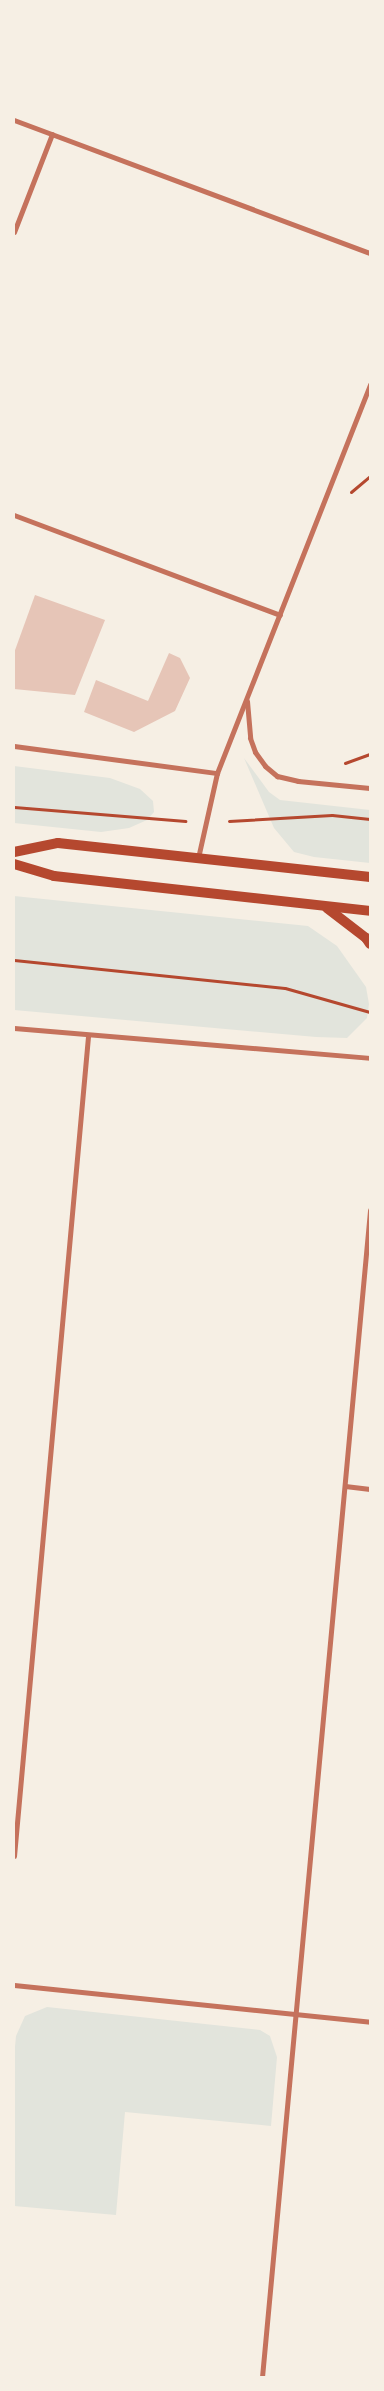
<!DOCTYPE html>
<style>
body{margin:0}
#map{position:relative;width:384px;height:2391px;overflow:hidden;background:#f6efe4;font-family:"Sofia Sans Condensed",sans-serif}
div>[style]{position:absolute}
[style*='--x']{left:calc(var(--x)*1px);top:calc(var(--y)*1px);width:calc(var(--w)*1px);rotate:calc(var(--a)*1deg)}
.green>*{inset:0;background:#e2e4dc}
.building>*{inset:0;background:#e6c5b7}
.path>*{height:3px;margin:-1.5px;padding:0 1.5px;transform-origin:1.5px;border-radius:1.5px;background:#b5482f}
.minor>*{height:5px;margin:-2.5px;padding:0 2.5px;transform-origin:2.5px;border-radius:2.5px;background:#c5725c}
.secondary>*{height:10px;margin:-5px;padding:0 5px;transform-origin:5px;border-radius:5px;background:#b5482f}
span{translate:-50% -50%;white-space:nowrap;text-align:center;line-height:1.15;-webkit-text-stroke:4px #f6efe4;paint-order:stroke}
.frame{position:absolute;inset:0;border:15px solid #f6efe4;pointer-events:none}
</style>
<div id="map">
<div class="green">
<div style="clip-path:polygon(244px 758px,269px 792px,280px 800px,370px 810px,370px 863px,314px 857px,294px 852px,274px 828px)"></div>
<div style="clip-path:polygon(14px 766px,110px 778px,140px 789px,153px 801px,154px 812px,147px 820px,129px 828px,101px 832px,14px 823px)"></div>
<div style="clip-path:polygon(14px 896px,308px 926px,337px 946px,366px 987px,369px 1004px,367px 1018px,347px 1038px,316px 1037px,14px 1010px)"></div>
<div style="clip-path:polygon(47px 2007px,260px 2030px,270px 2036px,277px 2057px,271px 2126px,125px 2112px,116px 2215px,14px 2206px,14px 2057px,16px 2036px,25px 2016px)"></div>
</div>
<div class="building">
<div style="clip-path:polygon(35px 595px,105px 620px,75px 695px,14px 689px,14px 653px)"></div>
<div style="clip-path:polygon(169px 653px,180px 658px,190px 678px,175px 711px,134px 732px,84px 712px,96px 680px,148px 701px)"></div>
</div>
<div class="path">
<div style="--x:351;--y:492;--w:25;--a:-40"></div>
<div style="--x:345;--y:763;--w:27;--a:-20"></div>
<div style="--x:14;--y:807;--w:172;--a:4.7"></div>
<div style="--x:229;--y:821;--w:103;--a:-3.3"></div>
<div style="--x:332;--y:815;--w:38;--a:6"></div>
<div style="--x:14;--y:960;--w:272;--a:5.9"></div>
<div style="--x:285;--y:988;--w:88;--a:15.8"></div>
</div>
<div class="minor">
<div style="--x:14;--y:120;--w:380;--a:20.5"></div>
<div style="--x:14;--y:232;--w:105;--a:-68.8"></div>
<div style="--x:14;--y:515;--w:284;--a:20.6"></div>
<div style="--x:247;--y:701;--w:37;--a:85"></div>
<div style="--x:250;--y:738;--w:15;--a:70"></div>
<div style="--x:255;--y:752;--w:17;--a:54"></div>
<div style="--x:265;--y:766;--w:16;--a:40"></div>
<div style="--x:277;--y:776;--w:22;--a:13"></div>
<div style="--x:298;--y:781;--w:72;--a:5.6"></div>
<div style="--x:14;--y:746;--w:205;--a:7.6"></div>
<div style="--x:198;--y:858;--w:87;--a:-77.4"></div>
<div style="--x:217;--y:773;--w:418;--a:-68.5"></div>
<div style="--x:14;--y:1028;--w:357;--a:4.8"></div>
<div style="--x:345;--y:1486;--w:25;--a:7"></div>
<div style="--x:14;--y:1856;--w:823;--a:-84.84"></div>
<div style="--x:14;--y:1985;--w:358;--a:5.9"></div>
<div style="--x:262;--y:2377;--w:1172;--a:-84.71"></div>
</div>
<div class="secondary">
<div style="--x:14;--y:852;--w:45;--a:-11.6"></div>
<div style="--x:58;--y:843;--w:314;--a:6.2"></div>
<div style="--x:14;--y:864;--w:42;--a:16.7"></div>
<div style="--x:54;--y:876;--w:318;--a:6.3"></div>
<div style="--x:327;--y:908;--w:49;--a:37.6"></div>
<div style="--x:366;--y:938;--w:7;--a:56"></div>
</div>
<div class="frame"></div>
</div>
